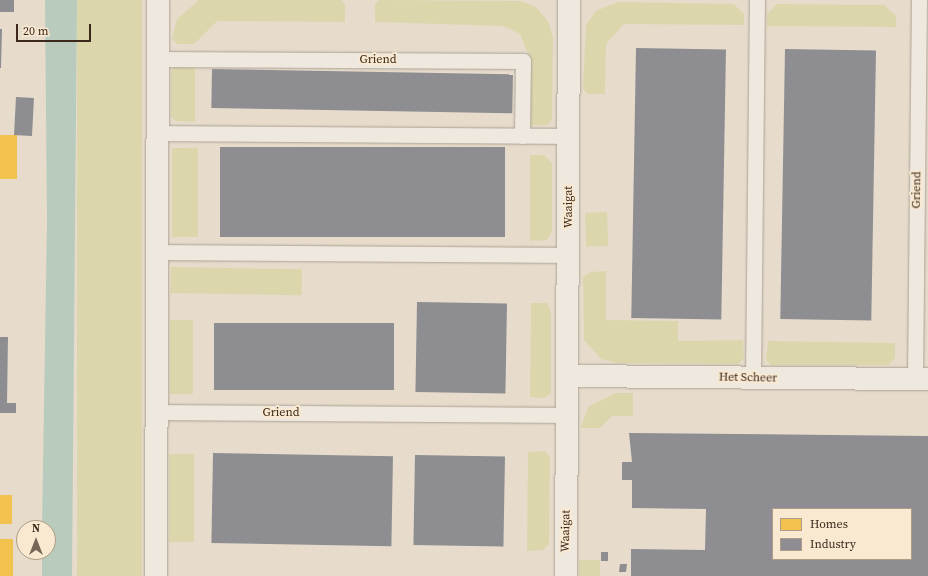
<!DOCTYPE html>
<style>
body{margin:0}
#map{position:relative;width:928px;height:576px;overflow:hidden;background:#e7dccb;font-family:"Source Serif 4",serif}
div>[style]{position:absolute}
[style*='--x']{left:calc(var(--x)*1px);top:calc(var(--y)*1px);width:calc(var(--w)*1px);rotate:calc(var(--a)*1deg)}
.green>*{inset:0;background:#dbd6ac;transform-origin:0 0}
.water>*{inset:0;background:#b8cbbd}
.homes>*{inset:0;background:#f2c14e;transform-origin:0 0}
.industry>*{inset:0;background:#8d8d92;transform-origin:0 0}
.roads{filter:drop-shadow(0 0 1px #aca195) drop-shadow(0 0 1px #aca195)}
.lane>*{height:15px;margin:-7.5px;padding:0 7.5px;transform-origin:7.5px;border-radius:7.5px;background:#eee8df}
.street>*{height:22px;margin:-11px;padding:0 11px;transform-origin:11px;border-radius:11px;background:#eee8df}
span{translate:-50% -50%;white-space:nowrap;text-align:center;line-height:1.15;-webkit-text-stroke:4px #f9e9d1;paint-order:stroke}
.street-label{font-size:12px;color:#3c281c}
.legend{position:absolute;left:772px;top:508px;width:140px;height:52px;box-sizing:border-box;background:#f9e9d1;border:1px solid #ad9c89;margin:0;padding:5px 7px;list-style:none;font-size:12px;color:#3c281c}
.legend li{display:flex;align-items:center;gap:8px;height:20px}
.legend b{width:20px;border:1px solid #ad9c89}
.north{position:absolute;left:16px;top:520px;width:40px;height:40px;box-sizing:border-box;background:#f9e9d1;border:1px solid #ad9c89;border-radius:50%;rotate:0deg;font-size:11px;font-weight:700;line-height:16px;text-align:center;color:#3c281c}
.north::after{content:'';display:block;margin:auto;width:14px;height:18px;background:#786759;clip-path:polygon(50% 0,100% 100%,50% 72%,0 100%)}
.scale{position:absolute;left:16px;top:24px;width:75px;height:18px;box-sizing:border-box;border:2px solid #3c281c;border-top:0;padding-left:5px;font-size:12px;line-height:14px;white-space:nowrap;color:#3c281c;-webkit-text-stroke:3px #f9e9d1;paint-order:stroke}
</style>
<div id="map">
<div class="green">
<div style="left:77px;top:0;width:65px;height:576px"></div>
<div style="clip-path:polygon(199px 0,341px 0,345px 5px,345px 22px,217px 21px,194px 44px,177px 44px,172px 39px,177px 19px)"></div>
<div style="clip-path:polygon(379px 0,521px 1px,536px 7px,548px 21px,553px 38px,552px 120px,547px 125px,530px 125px,531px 61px,520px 34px,503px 26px,375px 22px,375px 4px)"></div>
<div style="clip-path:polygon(618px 2px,734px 4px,744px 14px,744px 25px,624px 24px,606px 44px,605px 94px,588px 94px,583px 89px,586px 25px,596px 11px)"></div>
<div style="clip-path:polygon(777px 4px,884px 5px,896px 16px,896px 27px,767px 26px,767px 14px)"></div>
<div style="clip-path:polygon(177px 66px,195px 66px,195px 122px,176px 121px,171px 117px,171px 71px)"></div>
<div style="left:172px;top:148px;width:26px;height:89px"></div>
<div style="clip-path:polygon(530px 155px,544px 155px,552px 163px,552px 232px,547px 240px,530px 241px)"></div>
<div style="left:607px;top:212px;width:34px;height:22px;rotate:88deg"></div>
<div style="left:171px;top:267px;width:131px;height:26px;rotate:1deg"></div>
<div style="clip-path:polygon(606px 271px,606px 320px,678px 321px,678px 341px,743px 340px,744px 358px,738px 364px,617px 363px,601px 359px,584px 340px,583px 277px,591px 272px)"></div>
<div style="clip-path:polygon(531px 303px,547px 303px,551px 313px,551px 393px,544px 398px,530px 397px)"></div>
<div style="left:170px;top:320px;width:23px;height:74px"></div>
<div style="clip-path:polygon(768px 341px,895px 343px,895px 358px,888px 365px,771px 365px,766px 360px)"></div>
<div style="clip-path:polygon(616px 393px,633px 393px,633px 416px,612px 416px,600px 428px,580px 428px,589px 406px)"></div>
<div style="clip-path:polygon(545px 451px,550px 457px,549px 544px,543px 550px,527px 551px,528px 452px)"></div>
<div style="left:169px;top:454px;width:25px;height:88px"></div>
<div style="left:579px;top:560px;width:21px;height:16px"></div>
</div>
<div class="water">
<div style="clip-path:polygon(45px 0,77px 0,72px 576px,42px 576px,42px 552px,48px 552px,48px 528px,42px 528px,47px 222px)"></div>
</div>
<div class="homes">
<div style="left:0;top:135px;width:17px;height:44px"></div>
<div style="left:0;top:495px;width:12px;height:29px"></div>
<div style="left:0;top:539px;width:13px;height:37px"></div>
</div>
<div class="industry">
<div style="left:0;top:0;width:14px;height:12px"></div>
<div style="clip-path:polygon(0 29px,2px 29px,1px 68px,0 68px)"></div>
<div style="left:636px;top:48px;width:90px;height:270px;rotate:1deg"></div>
<div style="left:785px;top:49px;width:91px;height:270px;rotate:1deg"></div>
<div style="left:212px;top:69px;width:301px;height:39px;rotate:1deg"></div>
<div style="left:16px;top:97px;width:18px;height:38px;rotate:3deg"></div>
<div style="left:220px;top:147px;width:285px;height:90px"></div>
<div style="left:417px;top:302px;width:90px;height:90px;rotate:1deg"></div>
<div style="left:214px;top:323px;width:180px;height:67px"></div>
<div style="clip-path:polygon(0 337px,8px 337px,7px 403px,16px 403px,16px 413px,0 413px)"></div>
<div style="clip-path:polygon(evenodd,629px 433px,928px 436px,928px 576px,631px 576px,631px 549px,705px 550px,706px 509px,632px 508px,632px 480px,622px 480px,622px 462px,632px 462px,629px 433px,773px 509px,911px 509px,911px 559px,773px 559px,773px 509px)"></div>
<div style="left:213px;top:453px;width:180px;height:90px;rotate:1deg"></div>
<div style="left:415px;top:455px;width:90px;height:90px;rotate:1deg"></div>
<div style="left:601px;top:552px;width:7px;height:9px"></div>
<div style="clip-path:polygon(620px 564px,627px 564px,626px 572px,619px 572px)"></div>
</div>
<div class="roads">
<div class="lane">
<div style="--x:158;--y:59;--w:365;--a:0.3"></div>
<div style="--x:523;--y:61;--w:75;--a:90.8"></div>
<div style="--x:158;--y:133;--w:411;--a:0.4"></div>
<div style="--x:157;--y:252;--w:411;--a:0.4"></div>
<div style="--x:753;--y:378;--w:378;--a:-89.4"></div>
<div style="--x:915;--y:379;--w:379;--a:-89.4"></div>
<div style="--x:156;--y:412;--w:411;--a:0.4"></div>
</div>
<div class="street">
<div style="--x:568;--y:376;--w:360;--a:0.5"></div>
<div style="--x:156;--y:576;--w:576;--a:-89.8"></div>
<div style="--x:566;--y:576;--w:576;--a:-89.7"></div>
</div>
</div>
<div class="street-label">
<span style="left:378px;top:60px">Griend</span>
<span style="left:917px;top:190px;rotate:-89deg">Griend</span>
<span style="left:569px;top:207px;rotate:-90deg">Waaigat</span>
<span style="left:748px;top:378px;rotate:1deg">Het Scheer</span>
<span style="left:281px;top:413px">Griend</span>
<span style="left:566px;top:531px;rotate:-89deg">Waaigat</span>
</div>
<ul class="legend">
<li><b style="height:11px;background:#f2c14e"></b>Homes</li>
<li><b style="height:11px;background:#8d8d92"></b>Industry</li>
</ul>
<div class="north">N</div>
<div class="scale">20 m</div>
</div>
